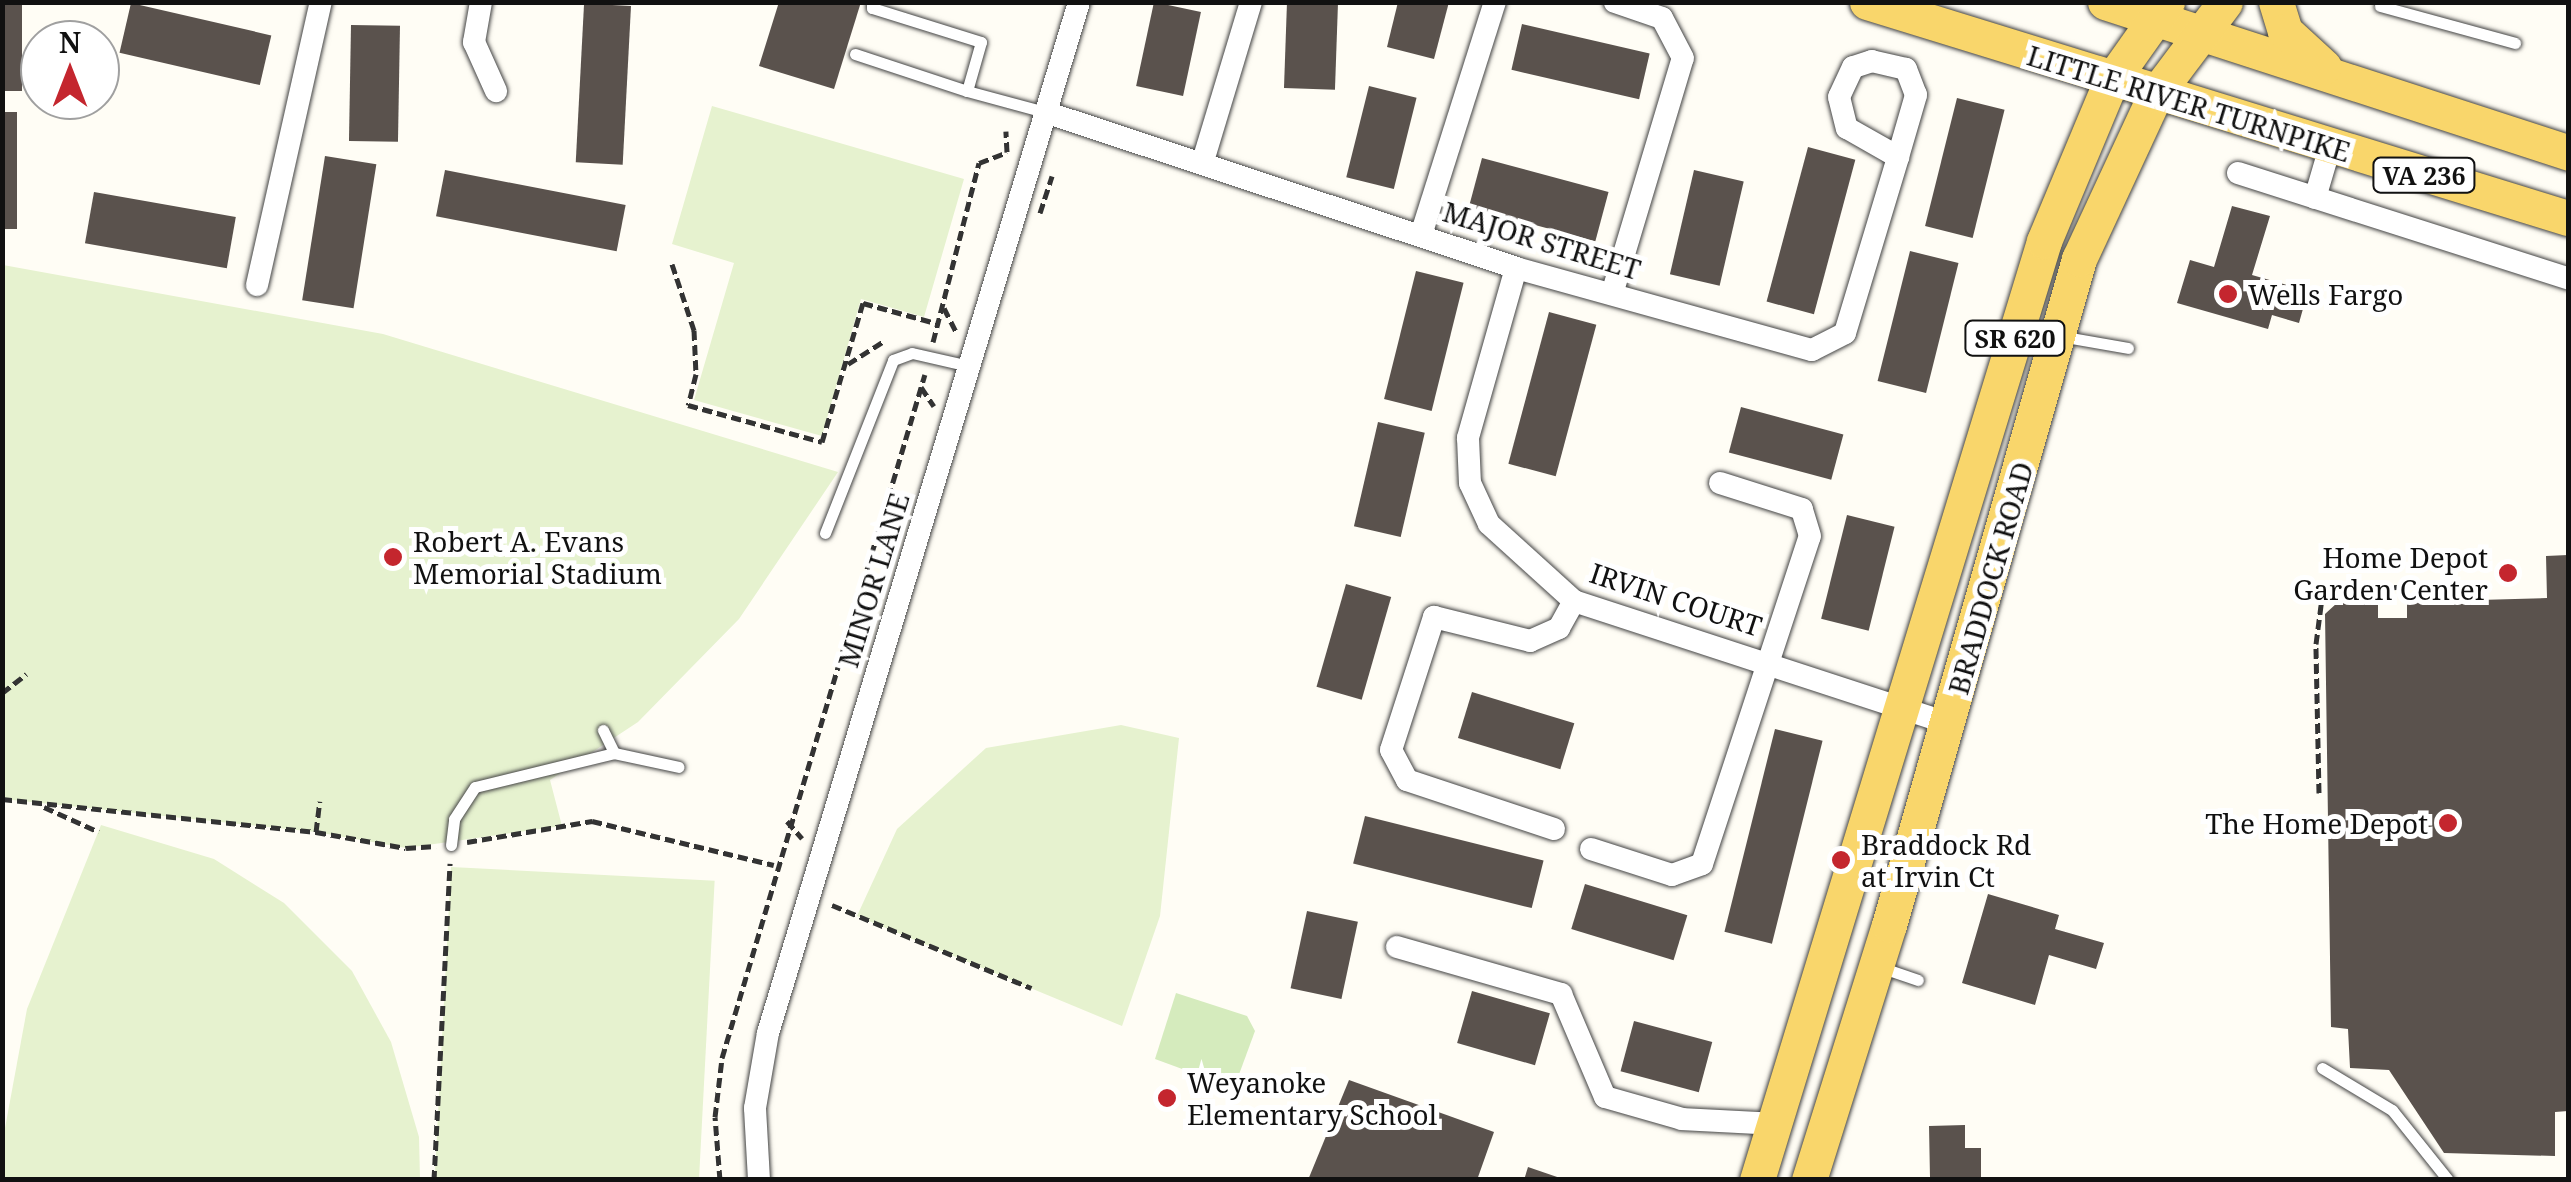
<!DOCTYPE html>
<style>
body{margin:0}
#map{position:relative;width:2571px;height:1182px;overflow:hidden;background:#fffdf5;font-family:"Noto Serif",serif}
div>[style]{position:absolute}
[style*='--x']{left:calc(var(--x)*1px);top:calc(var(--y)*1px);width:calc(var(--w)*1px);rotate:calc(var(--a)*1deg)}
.green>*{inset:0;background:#d5ebbd}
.pitch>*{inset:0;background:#e6f2cf;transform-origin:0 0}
.building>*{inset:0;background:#5a524d;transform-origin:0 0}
.path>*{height:5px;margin-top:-2.5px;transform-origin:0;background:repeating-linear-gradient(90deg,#333 0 10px,transparent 0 15px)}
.roads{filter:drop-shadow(0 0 2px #444) drop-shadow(0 0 2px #444)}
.service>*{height:11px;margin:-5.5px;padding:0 5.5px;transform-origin:5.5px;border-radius:5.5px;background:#fff}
.minor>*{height:22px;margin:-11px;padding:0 11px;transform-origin:11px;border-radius:11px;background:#fff}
.primary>*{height:35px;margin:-17.5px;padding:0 17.5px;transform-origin:17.5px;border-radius:17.5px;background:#f9d66b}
.dots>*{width:28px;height:28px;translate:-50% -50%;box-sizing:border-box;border:5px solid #fff;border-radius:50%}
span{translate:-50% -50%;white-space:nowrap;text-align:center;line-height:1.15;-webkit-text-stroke:10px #fff;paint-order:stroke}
.shield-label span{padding:2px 8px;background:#fff;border:2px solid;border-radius:8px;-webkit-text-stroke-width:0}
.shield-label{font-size:25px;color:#111;font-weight:700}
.street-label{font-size:28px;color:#111}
.poi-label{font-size:28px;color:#111}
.left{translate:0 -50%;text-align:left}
.right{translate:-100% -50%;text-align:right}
.frame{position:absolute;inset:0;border:5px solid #111;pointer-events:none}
.north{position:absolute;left:20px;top:20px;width:100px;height:100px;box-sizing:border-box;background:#fff;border:2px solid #a0a0a0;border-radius:50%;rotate:0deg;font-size:28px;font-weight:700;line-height:40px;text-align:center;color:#111}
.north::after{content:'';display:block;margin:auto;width:35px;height:45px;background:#c4262e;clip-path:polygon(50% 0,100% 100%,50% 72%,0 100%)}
</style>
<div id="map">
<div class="green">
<div style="clip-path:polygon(1176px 993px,1247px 1016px,1255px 1031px,1234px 1088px,1155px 1059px)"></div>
</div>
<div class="pitch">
<div style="clip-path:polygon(712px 106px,964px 179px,924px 317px,861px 299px,822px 436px,694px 400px,734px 263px,672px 244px)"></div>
<div style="clip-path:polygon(3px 265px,383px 334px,838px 472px,739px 619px,638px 722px,550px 780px,562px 826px,406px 848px,316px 832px,3px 799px)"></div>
<div style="clip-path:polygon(1121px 725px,1179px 738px,1160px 916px,1122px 1026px,857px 916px,897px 829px,986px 748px)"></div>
<div style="clip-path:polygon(101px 825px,214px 859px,284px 903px,352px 971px,391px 1042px,419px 1137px,420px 1179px,3px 1179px,3px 1139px,27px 1009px)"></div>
<div style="left:451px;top:867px;width:264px;height:312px;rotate:3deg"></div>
</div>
<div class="building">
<div style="left:2px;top:2px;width:20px;height:89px"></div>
<div style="clip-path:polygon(779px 2px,861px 2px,834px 89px,759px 66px)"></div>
<div style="left:1154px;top:2px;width:48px;height:86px;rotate:12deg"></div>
<div style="left:1287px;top:2px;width:51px;height:86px;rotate:2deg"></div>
<div style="clip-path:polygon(1398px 2px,1449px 2px,1434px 59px,1387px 47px)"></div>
<div style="left:131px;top:3px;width:144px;height:51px;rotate:13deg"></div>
<div style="left:631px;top:6px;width:159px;height:47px;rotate:93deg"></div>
<div style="left:1522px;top:24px;width:131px;height:47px;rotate:13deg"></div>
<div style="left:351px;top:25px;width:49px;height:116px;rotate:1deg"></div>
<div style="left:1369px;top:86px;width:49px;height:94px;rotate:14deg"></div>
<div style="left:1957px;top:98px;width:49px;height:132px;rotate:14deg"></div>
<div style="left:2px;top:112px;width:15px;height:117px"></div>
<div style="left:1808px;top:147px;width:49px;height:160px;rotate:15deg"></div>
<div style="left:325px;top:156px;width:52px;height:146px;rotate:9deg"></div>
<div style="left:1482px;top:158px;width:131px;height:51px;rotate:15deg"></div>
<div style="left:445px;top:170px;width:184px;height:47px;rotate:11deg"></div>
<div style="left:1694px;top:170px;width:51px;height:107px;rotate:13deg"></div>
<div style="left:94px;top:192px;width:144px;height:52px;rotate:10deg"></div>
<div style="clip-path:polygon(2232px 206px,2270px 216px,2252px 275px,2308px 291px,2299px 323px,2272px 315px,2268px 329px,2177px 303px,2190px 260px,2214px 267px)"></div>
<div style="left:1910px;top:251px;width:50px;height:134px;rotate:14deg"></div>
<div style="left:1416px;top:271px;width:49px;height:132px;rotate:14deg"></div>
<div style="left:1549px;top:312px;width:49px;height:157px;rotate:15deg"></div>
<div style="left:1741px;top:407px;width:106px;height:47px;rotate:15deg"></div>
<div style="left:1378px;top:422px;width:48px;height:107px;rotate:13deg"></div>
<div style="left:1847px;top:515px;width:49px;height:107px;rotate:14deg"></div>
<div style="clip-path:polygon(2568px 555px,2568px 1111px,2555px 1112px,2555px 1156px,2444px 1153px,2389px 1070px,2350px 1068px,2348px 1029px,2331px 1027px,2325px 614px,2337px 603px,2378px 603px,2378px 618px,2407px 618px,2407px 602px,2547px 598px,2546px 556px)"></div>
<div style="left:1346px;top:584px;width:47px;height:107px;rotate:16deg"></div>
<div style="left:1472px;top:692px;width:107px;height:48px;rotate:17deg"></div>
<div style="left:1775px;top:729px;width:49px;height:209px;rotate:14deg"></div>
<div style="left:1365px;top:816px;width:184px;height:49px;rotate:14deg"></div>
<div style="left:1585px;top:884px;width:107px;height:47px;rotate:17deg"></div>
<div style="clip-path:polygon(1988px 894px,2059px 915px,2055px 929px,2104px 943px,2096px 969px,2049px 955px,2035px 1005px,1962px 983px)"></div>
<div style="left:1307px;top:911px;width:52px;height:79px;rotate:12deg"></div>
<div style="left:1472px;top:991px;width:81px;height:54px;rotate:16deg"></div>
<div style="left:1634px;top:1021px;width:81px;height:52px;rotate:15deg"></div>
<div style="clip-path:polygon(1349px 1080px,1494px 1132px,1477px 1180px,1308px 1180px)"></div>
<div style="clip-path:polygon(1965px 1125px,1965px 1148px,1981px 1148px,1981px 1177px,1930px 1178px,1929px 1126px)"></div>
<div style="clip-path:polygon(1528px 1167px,1563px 1179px,1563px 1180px,1524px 1180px)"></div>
</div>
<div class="path">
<div style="--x:1040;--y:213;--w:39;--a:-72"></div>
<div style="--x:672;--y:264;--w:70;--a:71.6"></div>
<div style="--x:694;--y:330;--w:44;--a:87.4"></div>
<div style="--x:696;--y:374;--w:32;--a:104"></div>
<div style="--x:688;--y:405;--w:139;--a:15.4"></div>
<div style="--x:822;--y:442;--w:145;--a:-73.6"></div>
<div style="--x:863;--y:303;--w:79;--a:15.4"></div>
<div style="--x:944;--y:308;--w:27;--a:63"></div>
<div style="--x:933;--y:342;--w:185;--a:-75.6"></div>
<div style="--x:979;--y:163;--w:30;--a:-21"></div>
<div style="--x:1007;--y:152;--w:21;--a:-93"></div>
<div style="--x:848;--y:364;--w:43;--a:-32.6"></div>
<div style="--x:921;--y:387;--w:23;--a:56"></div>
<div style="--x:2;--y:693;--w:31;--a:-38"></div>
<div style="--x:2319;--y:793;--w:149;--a:-91.2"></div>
<div style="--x:2316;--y:644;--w:46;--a:-82.6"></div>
<div style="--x:2322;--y:598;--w:54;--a:0"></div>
<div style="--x:2376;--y:598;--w:10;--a:-73"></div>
<div style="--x:2379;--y:588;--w:18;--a:-3"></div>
<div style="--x:2;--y:799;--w:316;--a:6"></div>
<div style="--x:316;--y:832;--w:91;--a:10.1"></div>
<div style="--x:406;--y:848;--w:30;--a:-4"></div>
<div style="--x:44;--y:807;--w:60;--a:24.4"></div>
<div style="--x:787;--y:821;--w:23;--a:49"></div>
<div style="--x:316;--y:832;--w:31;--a:-83"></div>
<div style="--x:467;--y:842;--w:127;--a:-9.5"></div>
<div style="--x:592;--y:821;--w:187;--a:13.6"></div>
<div style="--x:832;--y:905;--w:216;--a:22.6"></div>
<div style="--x:434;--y:1180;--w:317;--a:-87.1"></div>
<div style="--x:720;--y:1180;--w:63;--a:-94.5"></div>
<div style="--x:715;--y:1117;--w:59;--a:-83.2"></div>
<div style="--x:722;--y:1058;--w:713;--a:-73.47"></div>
</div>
<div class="roads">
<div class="service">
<div style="--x:2380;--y:6;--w:140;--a:15.3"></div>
<div style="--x:855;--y:54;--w:118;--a:18.3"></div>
<div style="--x:967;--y:91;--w:51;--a:-74.1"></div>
<div style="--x:981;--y:42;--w:114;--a:-162.7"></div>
<div style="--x:872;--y:8;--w:6;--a:-90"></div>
<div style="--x:967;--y:91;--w:81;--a:15.1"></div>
<div style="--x:2060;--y:336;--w:69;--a:10"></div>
<div style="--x:825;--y:533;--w:186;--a:-68.5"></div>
<div style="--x:893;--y:360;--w:20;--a:-20"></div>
<div style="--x:912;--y:353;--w:58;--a:12.8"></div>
<div style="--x:603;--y:730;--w:25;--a:64"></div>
<div style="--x:451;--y:845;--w:26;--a:-83"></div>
<div style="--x:454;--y:819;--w:38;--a:-57"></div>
<div style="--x:475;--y:787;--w:143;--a:-13.7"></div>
<div style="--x:614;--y:753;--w:66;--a:12.2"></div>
<div style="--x:1880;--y:967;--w:40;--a:18.9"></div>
<div style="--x:2322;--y:1068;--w:82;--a:31"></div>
<div style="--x:2392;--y:1110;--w:90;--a:51.3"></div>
</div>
<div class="minor">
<div style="--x:481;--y:2;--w:41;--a:99.9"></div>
<div style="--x:474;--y:42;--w:54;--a:65.8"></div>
<div style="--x:1045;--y:112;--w:496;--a:18.3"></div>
<div style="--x:1516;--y:268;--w:307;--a:15.5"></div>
<div style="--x:1812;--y:350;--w:37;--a:-27"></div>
<div style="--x:1845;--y:333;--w:184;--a:-73.2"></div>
<div style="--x:1898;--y:157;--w:65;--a:-73.8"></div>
<div style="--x:1916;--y:95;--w:28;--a:-111"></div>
<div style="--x:1906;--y:69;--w:35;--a:-167"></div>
<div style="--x:1872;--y:61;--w:20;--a:162"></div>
<div style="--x:1853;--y:67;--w:33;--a:115"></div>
<div style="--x:1839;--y:97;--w:32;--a:76"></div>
<div style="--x:1847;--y:128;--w:59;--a:29.6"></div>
<div style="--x:1203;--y:161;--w:166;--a:-73.2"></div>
<div style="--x:2238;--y:173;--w:346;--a:17.7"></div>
<div style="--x:2315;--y:198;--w:53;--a:-73.6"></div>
<div style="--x:1421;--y:235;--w:244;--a:-72.4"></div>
<div style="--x:1516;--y:268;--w:177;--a:105.8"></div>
<div style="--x:1468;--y:438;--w:45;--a:87.5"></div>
<div style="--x:1470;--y:483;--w:45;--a:65.1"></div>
<div style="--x:1489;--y:524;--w:115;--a:42.2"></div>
<div style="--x:1574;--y:601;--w:393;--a:18.1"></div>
<div style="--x:257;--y:285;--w:290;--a:-77.3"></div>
<div style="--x:1612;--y:294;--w:246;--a:-73.3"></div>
<div style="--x:1683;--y:58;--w:45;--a:-117.7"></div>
<div style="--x:1662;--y:18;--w:50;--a:-161.2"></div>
<div style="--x:1554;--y:829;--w:155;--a:-161.6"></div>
<div style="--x:1407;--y:780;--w:34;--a:-118"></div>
<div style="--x:1391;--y:750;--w:140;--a:-72.1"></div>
<div style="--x:1434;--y:617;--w:99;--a:14"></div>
<div style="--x:1530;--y:641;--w:32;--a:-24"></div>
<div style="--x:1559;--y:628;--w:31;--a:-61"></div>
<div style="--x:1591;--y:849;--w:85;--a:17.8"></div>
<div style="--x:1672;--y:875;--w:32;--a:-20"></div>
<div style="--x:1702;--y:864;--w:345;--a:-71.8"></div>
<div style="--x:1810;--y:536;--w:28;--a:-107"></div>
<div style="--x:1802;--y:509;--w:86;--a:-162.4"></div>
<div style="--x:1397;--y:947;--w:171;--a:16"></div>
<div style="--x:1561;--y:994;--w:112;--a:66.9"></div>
<div style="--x:1605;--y:1097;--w:80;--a:15.9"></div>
<div style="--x:1682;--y:1119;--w:94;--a:3"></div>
<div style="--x:759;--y:1180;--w:72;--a:-93.2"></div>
<div style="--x:755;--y:1108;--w:76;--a:-80.2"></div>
<div style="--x:768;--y:1033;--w:1077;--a:-73.21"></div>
</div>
<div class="primary">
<div style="--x:1867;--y:2;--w:734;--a:17.13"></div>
<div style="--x:2105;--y:2;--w:487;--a:18"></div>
<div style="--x:2276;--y:2;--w:30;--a:73"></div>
<div style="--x:2285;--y:31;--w:53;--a:42.7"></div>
<div style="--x:1757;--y:1180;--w:982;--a:-73"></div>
<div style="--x:2044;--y:241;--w:173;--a:-67.3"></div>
<div style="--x:2111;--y:81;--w:97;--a:-54.7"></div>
<div style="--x:1809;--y:1180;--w:267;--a:-72.6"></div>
<div style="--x:1889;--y:925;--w:693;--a:-74.08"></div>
<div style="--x:2079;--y:259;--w:181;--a:-65.1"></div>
<div style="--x:2155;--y:95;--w:116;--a:-53"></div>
</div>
</div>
<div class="dots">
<div style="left:2228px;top:294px;background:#c4262e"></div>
<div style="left:393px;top:557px;background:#c4262e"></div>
<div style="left:2508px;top:573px;background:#c4262e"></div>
<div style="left:2448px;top:823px;background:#c4262e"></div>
<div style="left:1841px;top:860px;background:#c4262e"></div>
<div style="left:1167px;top:1098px;background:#c4262e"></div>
</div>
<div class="shield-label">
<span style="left:2424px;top:175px">VA 236</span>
<span style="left:2015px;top:338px">SR 620</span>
</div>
<div class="street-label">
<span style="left:2189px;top:103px;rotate:17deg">LITTLE RIVER TURNPIKE</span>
<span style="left:1542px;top:240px;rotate:17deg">MAJOR STREET</span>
<span style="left:1990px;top:578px;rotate:-74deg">BRADDOCK ROAD</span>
<span style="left:873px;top:580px;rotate:-73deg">MINOR LANE</span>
<span style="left:1676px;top:599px;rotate:18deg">IRVIN COURT</span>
</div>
<div class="poi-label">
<span class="left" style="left:2248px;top:294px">Wells Fargo</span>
<span class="left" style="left:413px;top:557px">Robert A. Evans<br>Memorial Stadium</span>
<span class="right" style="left:2488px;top:573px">Home Depot<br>Garden Center</span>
<span class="right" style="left:2428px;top:823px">The Home Depot</span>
<span class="left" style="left:1861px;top:860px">Braddock Rd<br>at Irvin Ct</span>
<span class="left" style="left:1187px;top:1098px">Weyanoke<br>Elementary School</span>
</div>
<div class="frame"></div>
<div class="north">N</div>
</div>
